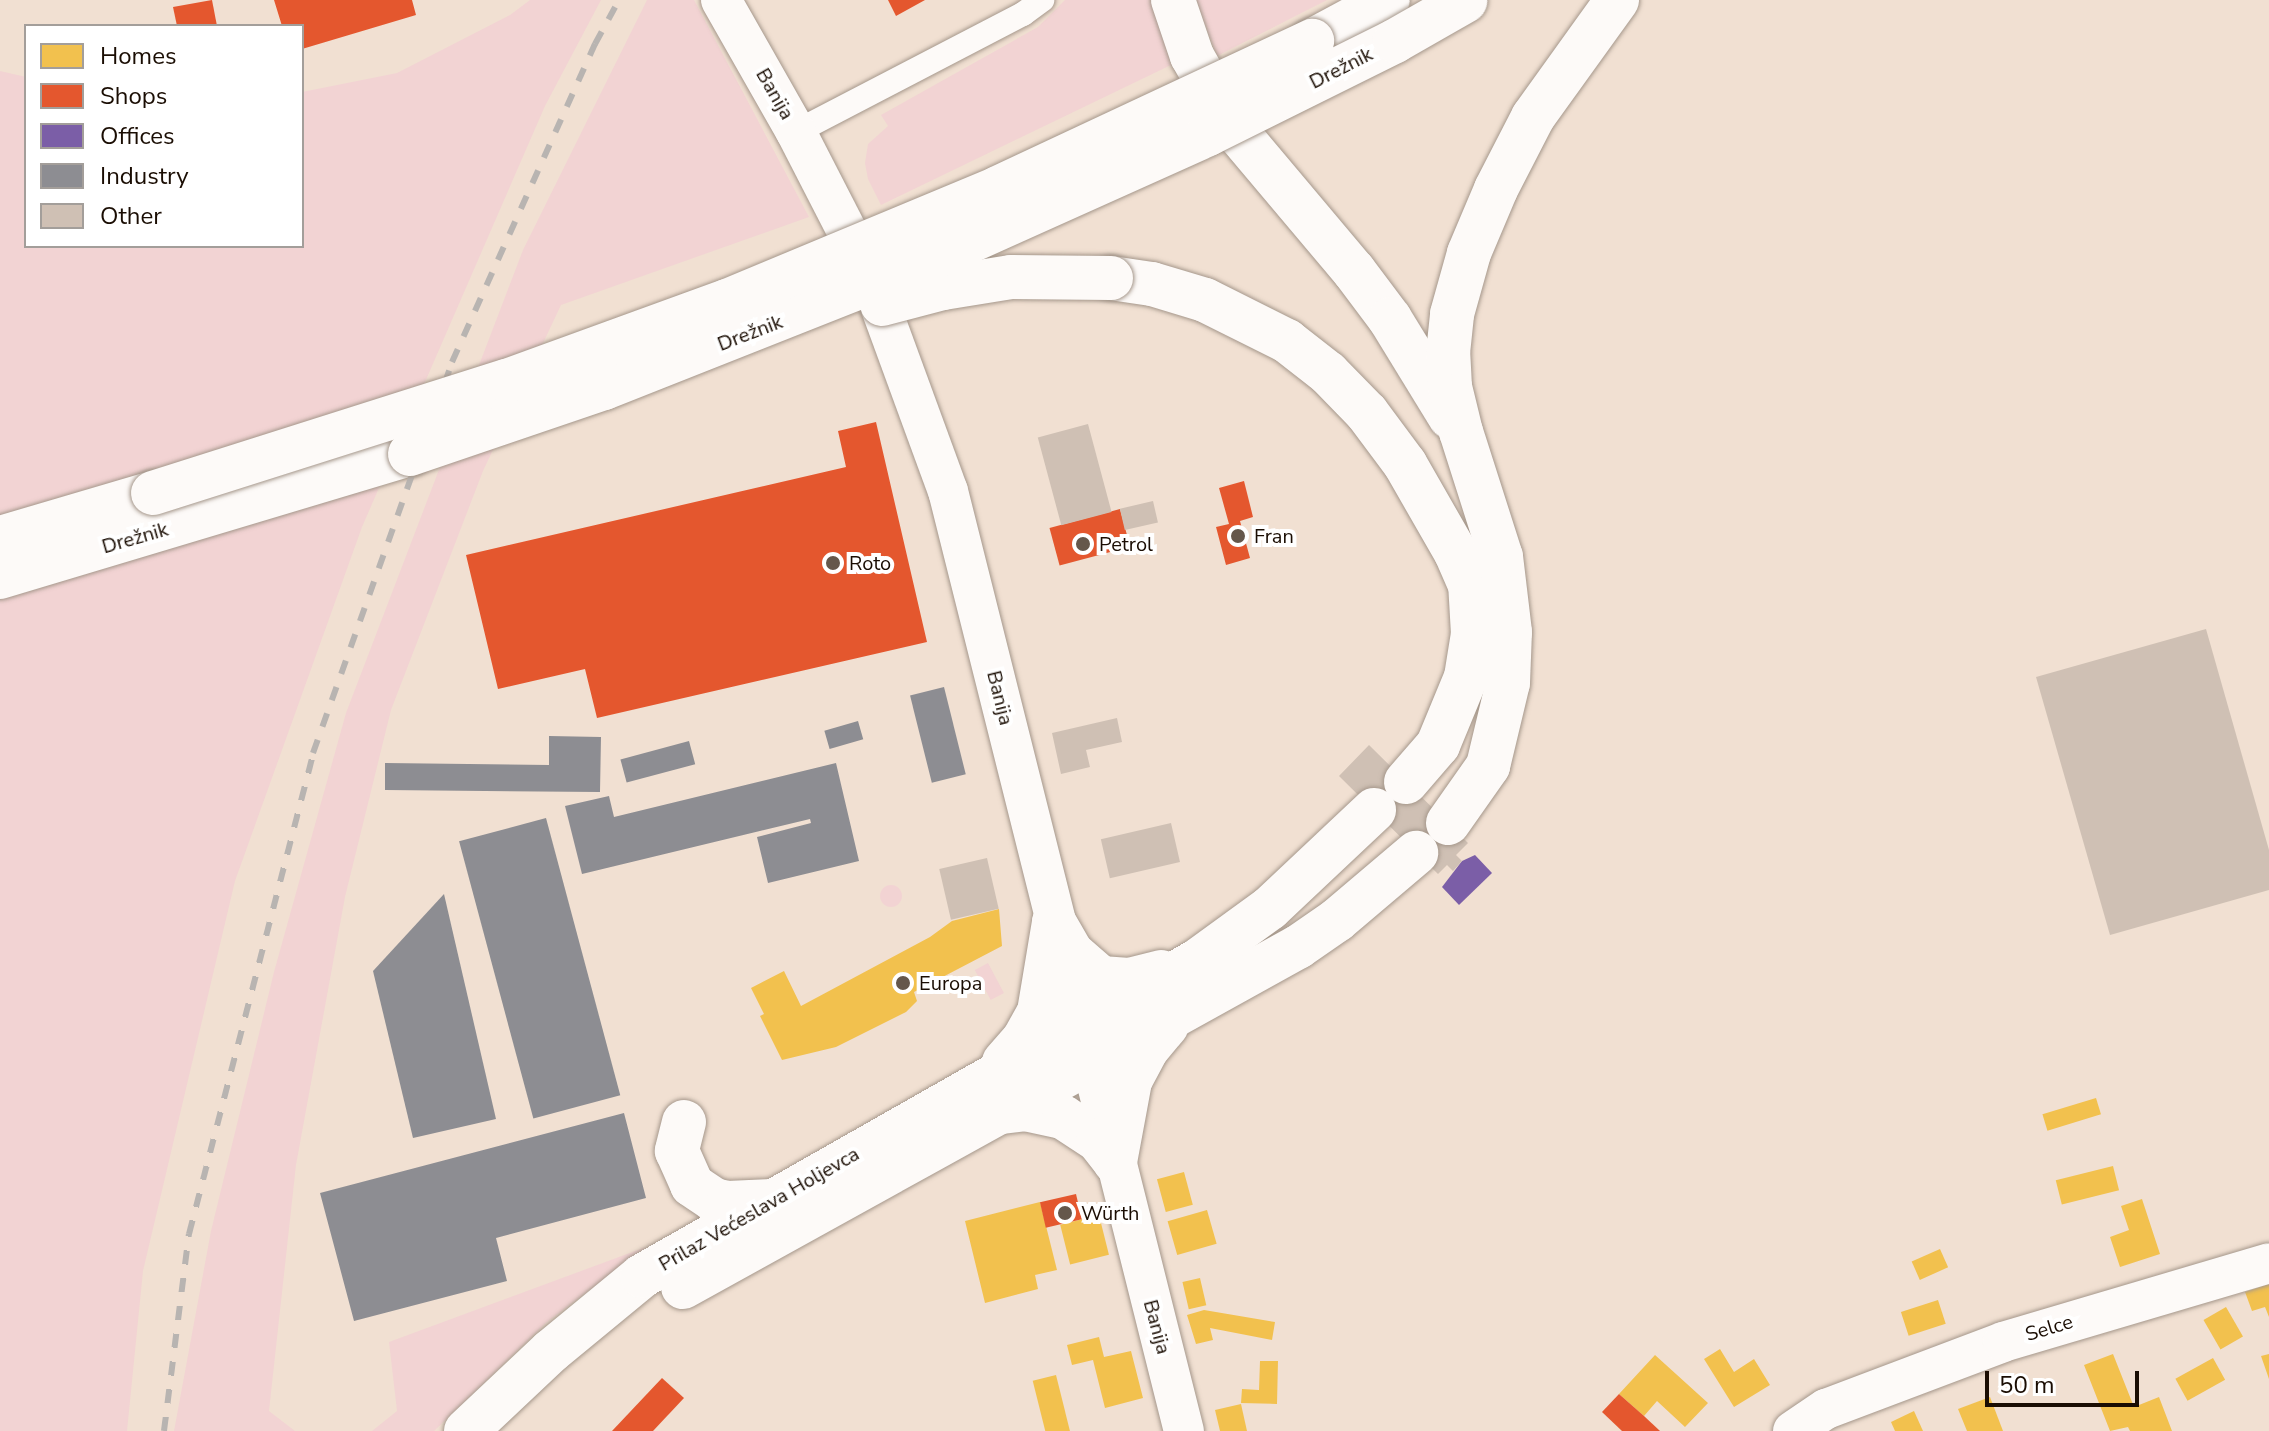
<!DOCTYPE html>
<meta charset="utf-8">
<style>
body{margin:0}
#map{position:relative;width:2269px;height:1431px;overflow:hidden;background:#f1e0d2;font-family:"Nunito Sans",sans-serif}
div>[style]{position:absolute}
[style*='--x']{left:calc(var(--x)*1px);top:calc(var(--y)*1px);width:calc(var(--w)*1px);rotate:calc(var(--a)*1deg)}
.green>*{inset:0;background:#f2d3d3;transform-origin:0 0}
.round{border-radius:50%}
.homes>*{inset:0;background:#f2c14e;transform-origin:0 0}
.shops>*{inset:0;background:#e4572e;transform-origin:0 0}
.offices>*{inset:0;background:#7b5ea7}
.industry>*{inset:0;background:#8d8d92;transform-origin:0 0}
.building>*{inset:0;background:#cfc0b4;transform-origin:0 0}
.roads{filter:drop-shadow(0 0 2px #a5978b) drop-shadow(0 0 2px #a5978b)}
.street>*{height:24px;margin:-12px;padding:0 12px;transform-origin:12px;border-radius:12px;background:#fdfaf8}
.primary>*{height:40px;margin:-20px;padding:0 20px;transform-origin:20px;border-radius:20px;background:#fdfaf8}
.highway>*{height:44px;margin:-22px;padding:0 22px;transform-origin:22px;border-radius:22px;background:#fdfaf8}
.rail>*{height:6px;margin-top:-3px;transform-origin:0;background:repeating-linear-gradient(90deg,#b8b4b1 0 14px,transparent 0 28px)}
.bridges{filter:drop-shadow(0 0 2px #a5978b) drop-shadow(0 0 2px #a5978b)}
.highway-bridge>*{height:44px;margin:-22px;padding:0 22px;transform-origin:22px;border-radius:22px;background:#fdfaf8}
.dots>*{width:22px;height:22px;translate:-50% -50%;box-sizing:border-box;border:4px solid #fff;border-radius:50%}
span{translate:-50% -50%;white-space:nowrap;text-align:center;line-height:1.15;-webkit-text-stroke:8px #fff;paint-order:stroke}
.street-label{font-size:20px;color:#1a0d03}
.poi-label{font-size:20px;color:#1a0d03}
.left{translate:0 -50%;text-align:left}
.legend{position:absolute;left:24px;top:24px;width:280px;height:224px;box-sizing:border-box;background:#fff;border:2px solid #a39e9a;margin:0;padding:10px 14px;list-style:none;font-size:24px;color:#1a0d03}
.legend li{display:flex;align-items:center;gap:16px;height:40px}
.legend b{width:40px;border:2px solid #a39e9a}
.scale{position:absolute;left:1985px;top:1371px;width:154px;height:36px;box-sizing:border-box;border:4px solid #1a0d03;border-top:0;padding-left:10px;font-size:24px;line-height:28px;white-space:nowrap;color:#1a0d03;-webkit-text-stroke:6px #fff;paint-order:stroke}
</style>
<div id="map">
<div class="green">
<div style="clip-path:polygon(530px 0,601px 0,545px 106px,362px 527px,235px 881px,143px 1271px,127px 1431px,0 1431px,0 71px,26px 77px,26px 246px,302px 246px,302px 92px,397px 73px,510px 15px)"></div>
<div style="clip-path:polygon(647px 0,694px 0,809px 217px,561px 305px,483px 471px,391px 710px,345px 897px,296px 1165px,269px 1411px,295px 1431px,174px 1431px,211px 1231px,274px 972px,346px 713px,523px 250px)"></div>
<div style="clip-path:polygon(1065px 0,1151px 0,1171px 65px,881px 205px,868px 179px,865px 163px,868px 144px,888px 126px,881px 115px,1038px 27px)"></div>
<div style="clip-path:polygon(1196px 0,1327px 0,1217px 56px)"></div>
<div class="round" style="left:880px;top:885px;width:22px;height:22px"></div>
<div style="left:988px;top:963px;width:34px;height:15px;rotate:62deg"></div>
<div style="clip-path:polygon(646px 1247px,547px 1322px,434px 1431px,372px 1431px,397px 1411px,389px 1342px)"></div>
</div>
<div class="homes">
<div style="clip-path:polygon(999px 909px,1002px 946px,914px 992px,917px 1001px,906px 1012px,836px 1047px,782px 1060px,760px 1016px,764px 1014px,751px 988px,784px 971px,801px 1006px,930px 937px,952px 921px)"></div>
<div style="left:2096px;top:1098px;width:17px;height:56px;rotate:73deg"></div>
<div style="left:2113px;top:1166px;width:25px;height:59px;rotate:76deg"></div>
<div style="left:1184px;top:1172px;width:34px;height:28px;rotate:75deg"></div>
<div style="clip-path:polygon(2142px 1199px,2160px 1254px,2120px 1267px,2110px 1237px,2129px 1230px,2121px 1206px)"></div>
<div style="clip-path:polygon(1040px 1202px,1057px 1270px,1035px 1275px,1038px 1289px,985px 1303px,965px 1221px)"></div>
<div style="left:1207px;top:1210px;width:35px;height:41px;rotate:74deg"></div>
<div style="left:1099px;top:1215px;width:41px;height:40px;rotate:76deg"></div>
<div style="left:1940px;top:1249px;width:20px;height:31px;rotate:66deg"></div>
<div style="left:1200px;top:1278px;width:28px;height:18px;rotate:77deg"></div>
<div style="clip-path:polygon(2269px 1284px,2269px 1317px,2265px 1307px,2252px 1311px,2245px 1292px)"></div>
<div style="left:1938px;top:1300px;width:25px;height:39px;rotate:72deg"></div>
<div style="left:2226px;top:1307px;width:34px;height:26px;rotate:60deg"></div>
<div style="clip-path:polygon(1204px 1310px,1275px 1322px,1272px 1340px,1210px 1328px,1213px 1340px,1196px 1344px,1187px 1315px)"></div>
<div style="clip-path:polygon(1099px 1337px,1104px 1357px,1131px 1351px,1143px 1398px,1105px 1408px,1093px 1360px,1072px 1365px,1067px 1345px)"></div>
<div style="clip-path:polygon(1720px 1349px,1734px 1372px,1754px 1359px,1770px 1385px,1734px 1407px,1704px 1359px)"></div>
<div style="clip-path:polygon(2113px 1354px,2134px 1407px,2159px 1397px,2172px 1431px,2130px 1431px,2128px 1427px,2110px 1431px,2084px 1365px)"></div>
<div style="clip-path:polygon(2269px 1354px,2269px 1379px,2261px 1356px)"></div>
<div style="clip-path:polygon(1655px 1355px,1708px 1403px,1685px 1427px,1657px 1401px,1644px 1416px,1619px 1394px)"></div>
<div style="left:2213px;top:1358px;width:25px;height:43px;rotate:61deg"></div>
<div style="clip-path:polygon(1260px 1361px,1278px 1361px,1277px 1404px,1241px 1403px,1242px 1389px,1259px 1390px)"></div>
<div style="left:1056px;top:1375px;width:58px;height:24px;rotate:76deg"></div>
<div style="clip-path:polygon(1990px 1397px,2003px 1431px,1967px 1431px,1958px 1409px)"></div>
<div style="clip-path:polygon(1241px 1404px,1247px 1431px,1220px 1431px,1215px 1410px)"></div>
<div style="clip-path:polygon(1914px 1411px,1923px 1431px,1895px 1431px,1891px 1422px)"></div>
</div>
<div class="shops">
<div style="clip-path:polygon(212px 0,217px 26px,177px 26px,173px 7px)"></div>
<div style="clip-path:polygon(274px 0,412px 0,416px 15px,302px 49px,302px 26px,282px 26px)"></div>
<div style="clip-path:polygon(888px 0,925px 0,896px 16px)"></div>
<div style="clip-path:polygon(876px 422px,927px 642px,597px 718px,585px 669px,498px 689px,466px 555px,846px 467px,838px 431px)"></div>
<div style="clip-path:polygon(1244px 481px,1253px 517px,1240px 521px,1250px 558px,1226px 565px,1216px 527px,1229px 524px,1219px 488px)"></div>
<div style="left:1120px;top:509px;width:39px;height:73px;rotate:75deg"></div>
<div style="left:1076px;top:1194px;width:26px;height:37px;rotate:77deg"></div>
<div style="clip-path:polygon(662px 1378px,684px 1398px,653px 1431px,612px 1431px)"></div>
<div style="clip-path:polygon(1619px 1394px,1644px 1416px,1660px 1431px,1622px 1431px,1602px 1412px)"></div>
</div>
<div class="offices">
<div style="clip-path:polygon(1475px 855px,1492px 873px,1459px 905px,1442px 887px,1462px 861px)"></div>
</div>
<div class="industry">
<div style="left:944px;top:687px;width:90px;height:35px;rotate:76deg"></div>
<div style="left:858px;top:721px;width:19px;height:35px;rotate:74deg"></div>
<div style="clip-path:polygon(549px 736px,601px 737px,600px 792px,385px 790px,385px 763px,549px 765px)"></div>
<div style="left:689px;top:741px;width:24px;height:71px;rotate:75deg"></div>
<div style="clip-path:polygon(836px 763px,859px 861px,768px 883px,757px 837px,811px 823px,810px 819px,582px 874px,565px 806px,609px 796px,614px 817px)"></div>
<div style="left:546px;top:818px;width:287px;height:90px;rotate:75deg"></div>
<div style="clip-path:polygon(444px 894px,496px 1119px,413px 1138px,373px 971px)"></div>
<div style="clip-path:polygon(624px 1113px,646px 1198px,496px 1238px,507px 1281px,354px 1321px,320px 1193px)"></div>
</div>
<div class="building">
<div style="left:1088px;top:424px;width:91px;height:52px;rotate:75deg"></div>
<div style="left:1153px;top:501px;width:22px;height:34px;rotate:77deg"></div>
<div style="clip-path:polygon(2206px 629px,2269px 850px,2269px 890px,2110px 935px,2036px 677px)"></div>
<div style="clip-path:polygon(1117px 718px,1122px 742px,1086px 750px,1090px 767px,1061px 774px,1052px 733px)"></div>
<div style="clip-path:polygon(1369px 745px,1468px 843px,1456px 855px,1462px 861px,1453px 871px,1447px 865px,1438px 874px,1339px 776px)"></div>
<div style="left:1171px;top:823px;width:40px;height:72px;rotate:77deg"></div>
<div style="left:987px;top:858px;width:52px;height:49px;rotate:77deg"></div>
</div>
<div class="roads">
<div class="street">
<div style="--x:796;--y:132;--w:256;--a:-27.5"></div>
<div style="--x:1023;--y:14;--w:24;--a:-36"></div>
</div>
<div class="primary">
<div style="--x:721;--y:0;--w:152;--a:60.4"></div>
<div style="--x:796;--y:132;--w:155;--a:62.8"></div>
<div style="--x:867;--y:270;--w:235;--a:69.9"></div>
<div style="--x:948;--y:491;--w:969;--a:75.91"></div>
<div style="--x:1793;--y:1431;--w:40;--a:-34"></div>
<div style="--x:1826;--y:1409;--w:189;--a:-20.7"></div>
<div style="--x:2003;--y:1342;--w:277;--a:-16.5"></div>
</div>
<div class="highway">
<div style="--x:1173;--y:0;--w:59;--a:71.3"></div>
<div style="--x:1192;--y:56;--w:79;--a:60.5"></div>
<div style="--x:1231;--y:125;--w:191;--a:49.9"></div>
<div style="--x:1354;--y:271;--w:60;--a:53.1"></div>
<div style="--x:1390;--y:319;--w:115;--a:58.5"></div>
<div style="--x:1312;--y:41;--w:86;--a:-28.3"></div>
<div style="--x:1111;--y:278;--w:41;--a:8.3"></div>
<div style="--x:1152;--y:284;--w:55;--a:16.8"></div>
<div style="--x:1205;--y:300;--w:92;--a:26.6"></div>
<div style="--x:1287;--y:341;--w:52;--a:38"></div>
<div style="--x:1328;--y:373;--w:56;--a:45.7"></div>
<div style="--x:1367;--y:413;--w:64;--a:53.3"></div>
<div style="--x:1405;--y:464;--w:103;--a:60.2"></div>
<div style="--x:1456;--y:553;--w:43;--a:66.4"></div>
<div style="--x:0;--y:538;--w:159;--a:-16.4"></div>
<div style="--x:0;--y:577;--w:428;--a:-16.7"></div>
<div style="--x:1406;--y:782;--w:49;--a:-49.1"></div>
<div style="--x:1438;--y:745;--w:74;--a:-67.6"></div>
<div style="--x:1466;--y:677;--w:44;--a:-80.8"></div>
<div style="--x:1473;--y:634;--w:69;--a:-93.3"></div>
<div style="--x:1448;--y:823;--w:70;--a:-54.9"></div>
<div style="--x:1488;--y:766;--w:85;--a:-76.5"></div>
<div style="--x:1508;--y:683;--w:51;--a:-87.8"></div>
<div style="--x:1510;--y:632;--w:76;--a:-96.8"></div>
<div style="--x:1501;--y:557;--w:131;--a:-107.7"></div>
<div style="--x:1461;--y:432;--w:46;--a:-103.7"></div>
<div style="--x:1450;--y:387;--w:34;--a:-93"></div>
<div style="--x:1448;--y:353;--w:39;--a:-84"></div>
<div style="--x:1452;--y:314;--w:63;--a:-74.4"></div>
<div style="--x:1469;--y:253;--w:69;--a:-67.1"></div>
<div style="--x:1496;--y:189;--w:81;--a:-62.8"></div>
<div style="--x:1533;--y:117;--w:144;--a:-54.3"></div>
<div style="--x:1054;--y:922;--w:34;--a:60"></div>
<div style="--x:1071;--y:952;--w:40;--a:41"></div>
<div style="--x:1101;--y:978;--w:28;--a:4"></div>
<div style="--x:1129;--y:980;--w:33;--a:-14"></div>
<div style="--x:1004;--y:1062;--w:30;--a:-49"></div>
<div style="--x:1024;--y:1039;--w:31;--a:-61"></div>
<div style="--x:1039;--y:1012;--w:91;--a:-80.5"></div>
<div style="--x:1002;--y:1112;--w:23;--a:-7"></div>
<div style="--x:1025;--y:1109;--w:39;--a:12"></div>
<div style="--x:1063;--y:1117;--w:42;--a:33.3"></div>
<div style="--x:1098;--y:1140;--w:28;--a:52"></div>
<div style="--x:684;--y:1122;--w:30;--a:104"></div>
<div style="--x:677;--y:1151;--w:37;--a:66"></div>
<div style="--x:692;--y:1185;--w:27;--a:34"></div>
<div style="--x:714;--y:1200;--w:14;--a:12"></div>
<div style="--x:728;--y:1203;--w:44;--a:-2.6"></div>
<div style="--x:1115;--y:1162;--w:82;--a:-79.5"></div>
<div style="--x:1130;--y:1081;--w:36;--a:-62"></div>
<div style="--x:1147;--y:1049;--w:31;--a:-50"></div>
<div style="--x:683;--y:1287;--w:703;--a:-28.94"></div>
<div style="--x:1298;--y:947;--w:47;--a:-34.7"></div>
<div style="--x:1337;--y:920;--w:104;--a:-40.3"></div>
<div style="--x:466;--y:1431;--w:117;--a:-43.3"></div>
<div style="--x:551;--y:1351;--w:118;--a:-39.5"></div>
<div style="--x:642;--y:1276;--w:638;--a:-29.58"></div>
<div style="--x:1197;--y:961;--w:90;--a:-36"></div>
<div style="--x:1270;--y:908;--w:143;--a:-43.3"></div>
</div>
</div>
<div class="rail">
<div style="--x:164;--y:1431;--w:199;--a:-82.8"></div>
<div style="--x:189;--y:1234;--w:497;--a:-75.5"></div>
<div style="--x:313;--y:753;--w:415;--a:-70.4"></div>
<div style="--x:452;--y:362;--w:349;--a:-65.8"></div>
<div style="--x:595;--y:44;--w:50;--a:-61.4"></div>
</div>
<div class="bridges">
<div class="highway-bridge">
<div style="--x:882;--y:304;--w:63;--a:-14.7"></div>
<div style="--x:943;--y:288;--w:69;--a:-9.2"></div>
<div style="--x:1011;--y:277;--w:100;--a:0.6"></div>
<div style="--x:410;--y:454;--w:205;--a:-18.8"></div>
<div style="--x:604;--y:388;--w:358;--a:-21.6"></div>
<div style="--x:937;--y:256;--w:297;--a:-24.2"></div>
<div style="--x:1208;--y:134;--w:209;--a:-26.4"></div>
<div style="--x:1395;--y:41;--w:81;--a:-29.7"></div>
<div style="--x:153;--y:493;--w:371;--a:-17.6"></div>
<div style="--x:507;--y:381;--w:234;--a:-20"></div>
<div style="--x:727;--y:301;--w:294;--a:-22.6"></div>
<div style="--x:998;--y:188;--w:347;--a:-25.1"></div>
</div>
</div>
<div class="dots">
<div style="left:1238px;top:536px;background:#65574b"></div>
<div style="left:1083px;top:544px;background:#65574b"></div>
<div style="left:833px;top:563px;background:#65574b"></div>
<div style="left:903px;top:983px;background:#65574b"></div>
<div style="left:1065px;top:1213px;background:#65574b"></div>
</div>
<div class="street-label">
<span style="left:1341px;top:68px;rotate:-27deg">Drežnik</span>
<span style="left:775px;top:94px;rotate:60deg">Banija</span>
<span style="left:750px;top:333px;rotate:-21deg">Drežnik</span>
<span style="left:135px;top:538px;rotate:-16deg">Drežnik</span>
<span style="left:1000px;top:698px;rotate:76deg">Banija</span>
<span style="left:759px;top:1209px;rotate:-30deg">Prilaz Većeslava Holjevca</span>
<span style="left:1157px;top:1327px;rotate:75deg">Banija</span>
<span style="left:2049px;top:1328px;rotate:-17deg">Selce</span>
</div>
<div class="poi-label">
<span class="left" style="left:1254px;top:536px">Fran</span>
<span class="left" style="left:1099px;top:544px">Petrol</span>
<span class="left" style="left:849px;top:563px">Roto</span>
<span class="left" style="left:919px;top:983px">Europa</span>
<span class="left" style="left:1081px;top:1213px">Würth</span>
</div>
<ul class="legend">
<li><b style="height:22px;background:#f2c14e"></b>Homes</li>
<li><b style="height:22px;background:#e4572e"></b>Shops</li>
<li><b style="height:22px;background:#7b5ea7"></b>Offices</li>
<li><b style="height:22px;background:#8d8d92"></b>Industry</li>
<li><b style="height:22px;background:#cfc0b4"></b>Other</li>
</ul>
<div class="scale">50 m</div>
</div>
